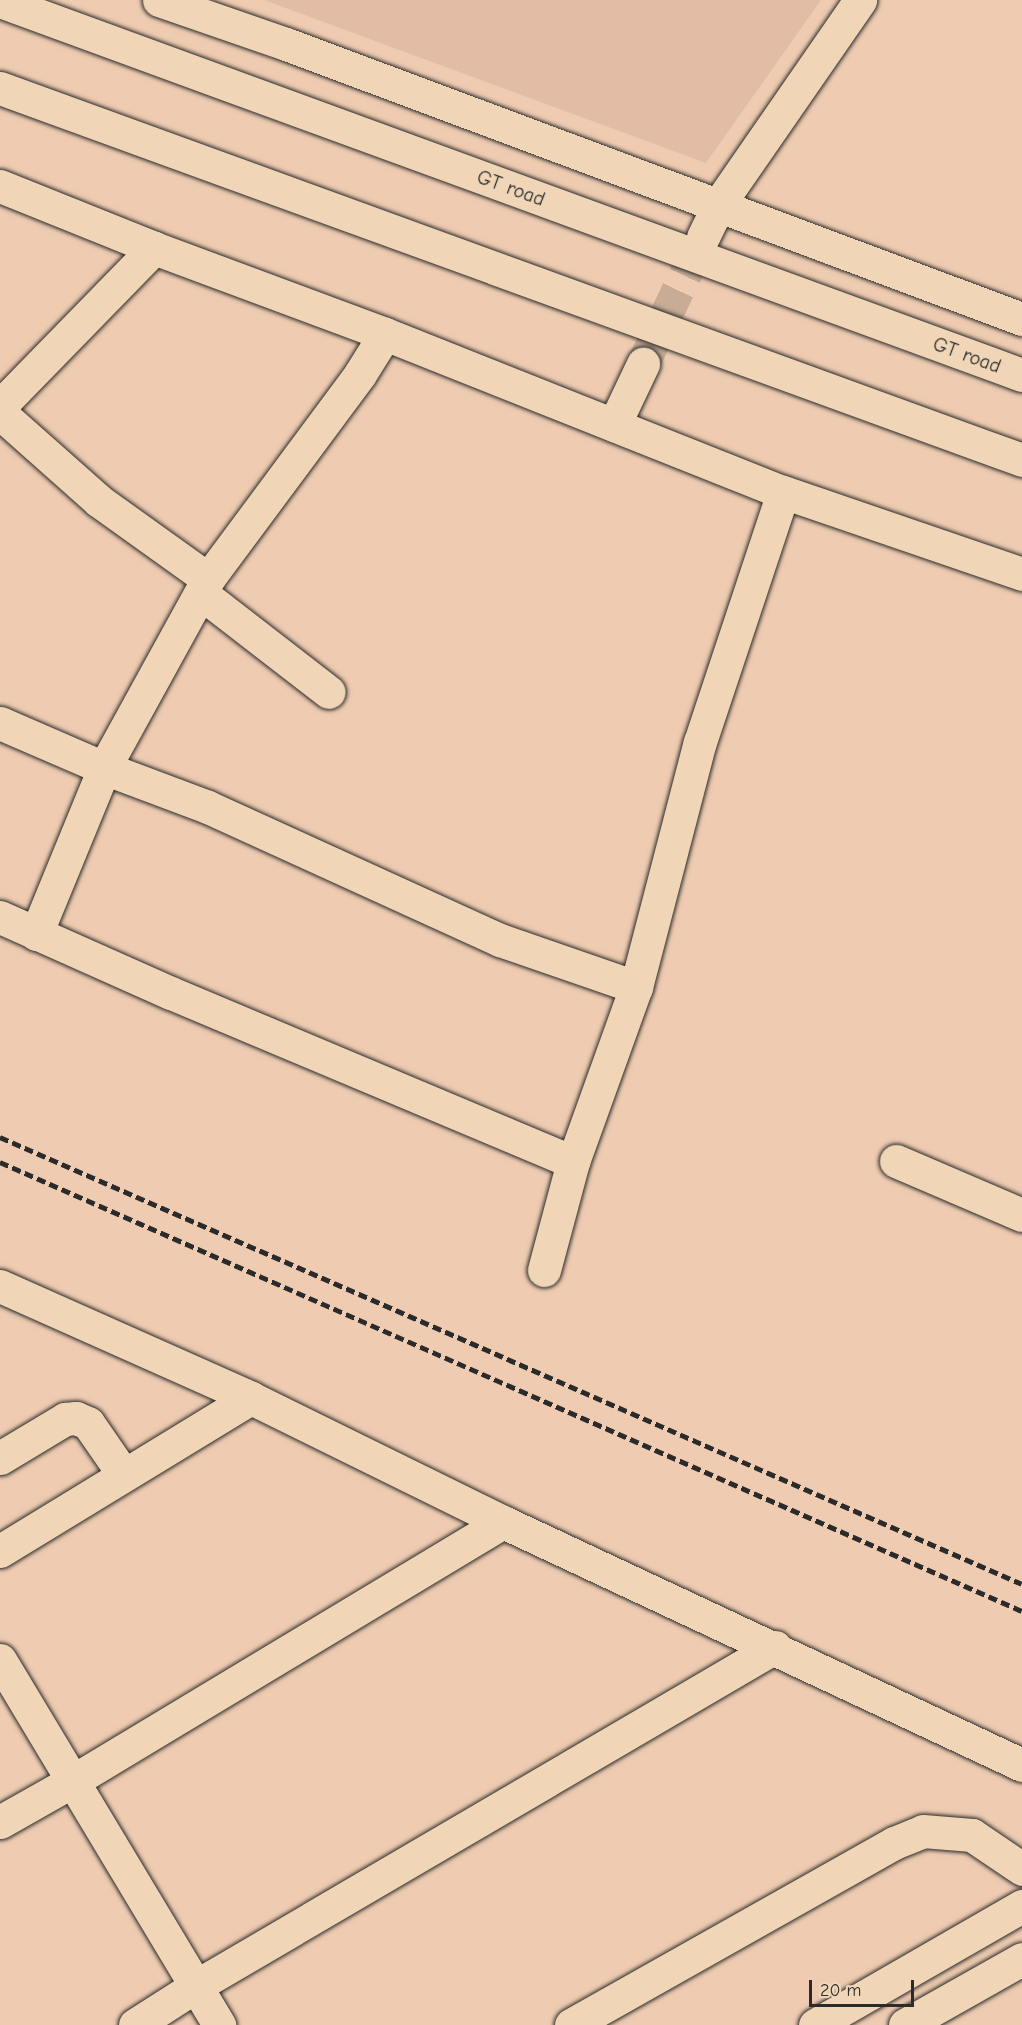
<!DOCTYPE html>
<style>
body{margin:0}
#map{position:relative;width:1022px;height:2025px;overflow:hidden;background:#efccb1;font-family:"Comic Neue",sans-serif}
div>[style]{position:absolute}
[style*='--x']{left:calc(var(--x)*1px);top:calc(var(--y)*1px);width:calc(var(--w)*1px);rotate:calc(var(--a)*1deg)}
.built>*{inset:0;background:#e2bca5}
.minor-tunnel>*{height:33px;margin-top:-16.5px;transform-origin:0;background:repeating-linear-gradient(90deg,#c8ac96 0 33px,transparent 0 49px)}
.roads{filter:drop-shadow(0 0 2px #2b2b2b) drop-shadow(0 0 2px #2b2b2b)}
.minor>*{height:33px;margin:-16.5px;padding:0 16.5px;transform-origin:16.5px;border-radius:16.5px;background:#f0d6b7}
.major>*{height:33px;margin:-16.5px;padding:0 16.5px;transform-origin:16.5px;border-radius:16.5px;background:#f0d6b7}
.highway>*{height:33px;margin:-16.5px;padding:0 16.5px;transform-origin:16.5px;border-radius:16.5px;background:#f0d6b7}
.rail>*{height:4.5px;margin-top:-2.25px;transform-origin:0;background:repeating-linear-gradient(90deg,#2b2b2b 0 9px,transparent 0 13.5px)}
span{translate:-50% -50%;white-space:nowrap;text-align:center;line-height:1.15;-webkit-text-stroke:4.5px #f0d6b7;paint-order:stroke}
.street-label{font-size:20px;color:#2b2b2b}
.scale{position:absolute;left:809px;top:1980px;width:105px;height:27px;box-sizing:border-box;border:3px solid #2b2b2b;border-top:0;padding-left:8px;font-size:18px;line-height:21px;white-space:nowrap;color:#2b2b2b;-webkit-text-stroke:4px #f0d6b7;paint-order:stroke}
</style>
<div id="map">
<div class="built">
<div style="clip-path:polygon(264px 0,821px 0,706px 163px)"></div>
</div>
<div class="minor-tunnel">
<div style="--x:643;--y:364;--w:140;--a:-64.7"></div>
</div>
<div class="roads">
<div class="minor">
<div style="--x:703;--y:237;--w:37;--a:-64"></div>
<div style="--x:719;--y:204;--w:248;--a:-55.3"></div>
<div style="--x:0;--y:406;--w:221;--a:-45.7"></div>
<div style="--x:0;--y:413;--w:132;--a:41.6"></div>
<div style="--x:99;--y:501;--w:134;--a:35.6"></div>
<div style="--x:614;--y:425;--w:68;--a:-64.6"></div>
<div style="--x:202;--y:594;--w:160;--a:37.7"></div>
<div style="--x:0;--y:723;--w:113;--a:23.4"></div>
<div style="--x:104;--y:768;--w:111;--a:20.6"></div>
<div style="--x:208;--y:807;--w:321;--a:24.5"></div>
<div style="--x:500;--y:940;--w:144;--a:19.1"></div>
<div style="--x:0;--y:917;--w:187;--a:24"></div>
<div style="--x:171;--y:993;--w:436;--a:22.8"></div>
<div style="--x:36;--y:934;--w:179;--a:-67.7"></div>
<div style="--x:104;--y:768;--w:216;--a:-61.2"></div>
<div style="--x:208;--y:579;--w:255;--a:-53.4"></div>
<div style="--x:360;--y:374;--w:47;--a:-58"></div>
<div style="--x:896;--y:1161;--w:137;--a:23.2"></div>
<div style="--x:544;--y:1270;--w:112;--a:-75"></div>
<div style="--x:573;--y:1162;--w:186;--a:-70.2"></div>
<div style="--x:636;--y:987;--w:253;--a:-75.4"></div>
<div style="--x:700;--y:742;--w:263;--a:-71.6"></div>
<div style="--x:0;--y:1286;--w:275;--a:24"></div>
<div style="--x:251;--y:1398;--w:281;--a:26.2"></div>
<div style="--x:503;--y:1522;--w:573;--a:25.09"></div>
<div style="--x:0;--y:1458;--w:76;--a:-31"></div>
<div style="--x:65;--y:1419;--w:11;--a:-5"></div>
<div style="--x:76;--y:1418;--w:13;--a:23"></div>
<div style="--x:88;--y:1423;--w:63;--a:55.3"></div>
<div style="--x:0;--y:1551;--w:294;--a:-31.4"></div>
<div style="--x:0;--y:1660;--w:426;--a:59"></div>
<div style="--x:0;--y:1822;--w:81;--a:-29.4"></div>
<div style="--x:71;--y:1782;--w:504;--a:-31.04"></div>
<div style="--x:135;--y:2025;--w:72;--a:-32.6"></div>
<div style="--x:196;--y:1986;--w:671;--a:-30.35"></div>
<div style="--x:571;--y:2025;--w:371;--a:-29.4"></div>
<div style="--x:894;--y:1843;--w:31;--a:-22"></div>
<div style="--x:923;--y:1831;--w:49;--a:4.7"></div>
<div style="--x:972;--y:1835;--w:60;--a:34.2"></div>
<div style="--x:815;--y:2025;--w:239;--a:-29.9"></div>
<div style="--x:905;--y:2025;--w:134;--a:-29.4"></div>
</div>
<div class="major">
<div style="--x:159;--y:0;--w:134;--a:19.1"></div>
<div style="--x:286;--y:44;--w:786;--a:20.49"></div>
<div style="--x:0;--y:186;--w:166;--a:21.9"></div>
<div style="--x:154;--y:248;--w:246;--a:20.4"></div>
<div style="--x:385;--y:334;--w:428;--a:21.7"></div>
<div style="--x:783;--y:492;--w:253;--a:18.9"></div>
</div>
<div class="highway">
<div style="--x:0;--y:1;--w:1088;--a:20.1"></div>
<div style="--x:0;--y:88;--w:1088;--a:20"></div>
</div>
</div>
<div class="rail">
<div style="--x:0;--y:1137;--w:1115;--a:23.62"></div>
<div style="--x:0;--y:1162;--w:1116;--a:23.72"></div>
</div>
<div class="street-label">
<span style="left:511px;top:188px;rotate:20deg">GT road</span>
<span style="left:967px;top:355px;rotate:20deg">GT road</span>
</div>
<div class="scale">20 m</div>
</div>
